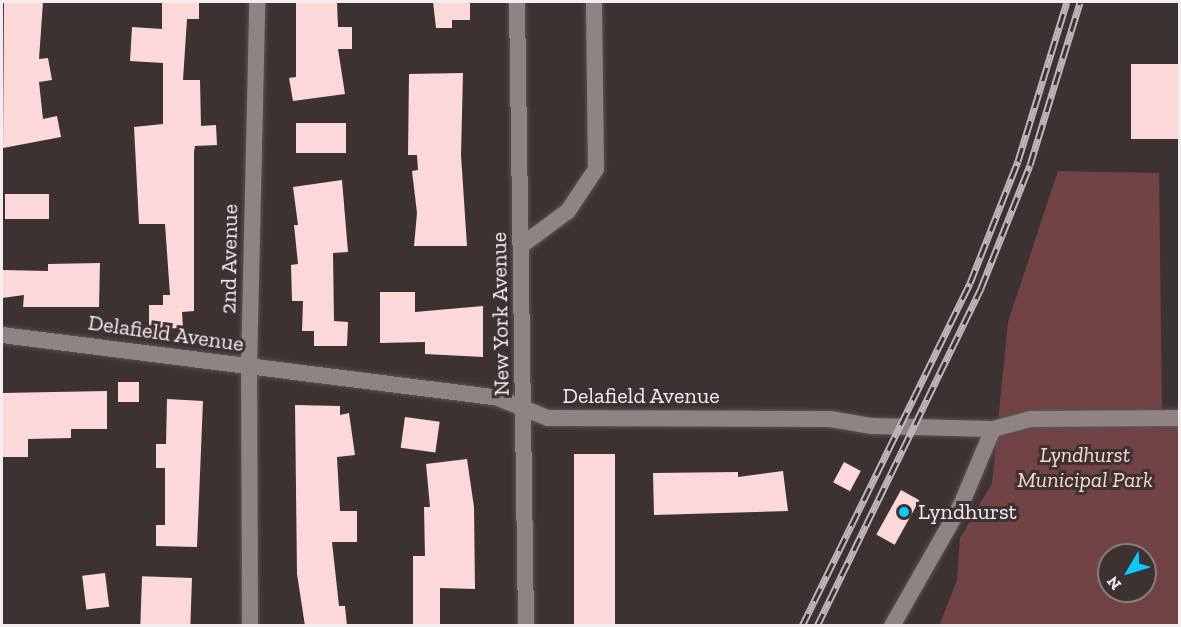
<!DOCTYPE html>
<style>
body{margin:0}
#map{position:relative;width:1181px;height:627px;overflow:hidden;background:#3d3232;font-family:"Zilla Slab",serif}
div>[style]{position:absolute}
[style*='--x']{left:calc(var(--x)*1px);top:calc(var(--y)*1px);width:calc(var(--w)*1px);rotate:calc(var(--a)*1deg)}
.green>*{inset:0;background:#724344}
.building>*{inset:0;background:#fcd9d8;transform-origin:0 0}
.roads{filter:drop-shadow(0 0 2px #595151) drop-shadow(0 0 2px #595151)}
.minor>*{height:16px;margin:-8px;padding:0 8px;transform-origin:8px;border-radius:8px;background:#908383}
.rail>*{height:7px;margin-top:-3.5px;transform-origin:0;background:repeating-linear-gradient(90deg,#3d3232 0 14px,#c0b8b8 0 28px);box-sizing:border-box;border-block:2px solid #c0b8b8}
.dots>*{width:16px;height:16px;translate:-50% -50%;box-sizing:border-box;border:3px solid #3d3232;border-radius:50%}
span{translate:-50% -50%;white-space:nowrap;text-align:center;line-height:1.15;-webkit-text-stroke:6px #3d3232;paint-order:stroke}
.street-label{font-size:22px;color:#f4eded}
.park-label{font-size:22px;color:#fad8d7;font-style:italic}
.poi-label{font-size:22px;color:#f4eded}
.left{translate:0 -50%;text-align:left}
.frame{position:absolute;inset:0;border:3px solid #f4eded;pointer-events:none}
.north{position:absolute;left:1097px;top:543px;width:60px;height:60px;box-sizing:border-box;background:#3d3232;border:2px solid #867d7d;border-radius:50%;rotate:232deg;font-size:16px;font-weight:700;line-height:24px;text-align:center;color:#f4eded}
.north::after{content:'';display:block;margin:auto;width:21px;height:27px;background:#0ecafa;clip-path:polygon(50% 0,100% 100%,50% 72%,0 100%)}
</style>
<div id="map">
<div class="green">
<div style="clip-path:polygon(evenodd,1058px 171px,1159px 173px,1162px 416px,1180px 417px,1179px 625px,939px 626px,957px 580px,960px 538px,992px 483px,1008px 322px,1058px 171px,1109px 555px,1145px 555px,1145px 591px,1109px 591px,1109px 555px)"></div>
</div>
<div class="building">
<div style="clip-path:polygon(4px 2px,43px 2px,39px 59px,48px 58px,52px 80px,39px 82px,43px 119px,57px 116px,61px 137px,3px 148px)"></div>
<div style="clip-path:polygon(162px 2px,199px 2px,199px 19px,187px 19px,183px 80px,200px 80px,201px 126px,216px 125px,217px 145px,195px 146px,194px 152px,194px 311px,182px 312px,183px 328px,149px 329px,149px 305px,163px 305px,163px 295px,170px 295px,165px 224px,139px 224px,134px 127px,163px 124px,163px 63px,130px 61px,132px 27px,162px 29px)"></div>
<div style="clip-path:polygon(296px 2px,337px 2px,338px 27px,352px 27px,352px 49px,338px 49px,345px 94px,293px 101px,289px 78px,296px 77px)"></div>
<div style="clip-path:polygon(433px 2px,470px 2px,470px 20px,452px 20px,452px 28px,436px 28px)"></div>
<div style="left:1131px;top:64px;width:48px;height:75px"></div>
<div style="clip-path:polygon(463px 73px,461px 155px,467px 246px,414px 246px,417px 213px,412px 171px,418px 170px,417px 155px,408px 155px,409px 74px)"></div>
<div style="left:296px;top:123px;width:50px;height:30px"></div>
<div style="clip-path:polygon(342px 180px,348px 252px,333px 253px,334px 321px,348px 322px,347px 346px,314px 346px,314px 331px,302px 331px,303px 301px,292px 301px,291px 265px,298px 264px,294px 225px,298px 225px,293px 187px)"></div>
<div style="left:5px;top:194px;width:44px;height:25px"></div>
<div style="clip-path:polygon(100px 263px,99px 307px,23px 307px,24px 295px,2px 298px,2px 270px,48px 271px,48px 264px)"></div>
<div style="clip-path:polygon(380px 292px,415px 292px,415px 312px,483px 306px,483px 357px,425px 354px,425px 342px,380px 343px)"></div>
<div style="left:118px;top:382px;width:21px;height:20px"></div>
<div style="clip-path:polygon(107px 391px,107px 429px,71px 429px,71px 438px,28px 439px,28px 457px,2px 457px,2px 393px)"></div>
<div style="clip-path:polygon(167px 399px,203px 401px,197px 547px,156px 546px,156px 525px,165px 525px,165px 468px,156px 468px,156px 444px,166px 444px)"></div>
<div style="clip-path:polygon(295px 405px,340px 406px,340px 415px,349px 413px,355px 455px,337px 457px,340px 511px,357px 511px,357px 542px,332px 542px,339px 606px,345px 606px,347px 626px,305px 626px,297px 574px)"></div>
<div style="left:405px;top:417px;width:35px;height:31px;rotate:8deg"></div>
<div style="left:615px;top:454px;width:172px;height:41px;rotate:90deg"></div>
<div style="clip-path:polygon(467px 459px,474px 507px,475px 589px,440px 588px,440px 626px,413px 626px,413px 556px,425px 556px,424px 507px,430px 507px,426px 464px)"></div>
<div style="left:844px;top:462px;width:19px;height:23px;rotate:28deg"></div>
<div style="clip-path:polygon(783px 471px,788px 511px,654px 515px,653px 473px,738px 472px,738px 477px)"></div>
<div style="left:901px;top:490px;width:21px;height:51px;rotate:29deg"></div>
<div style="left:105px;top:573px;width:34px;height:23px;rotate:83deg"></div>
<div style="left:192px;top:578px;width:48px;height:50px;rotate:92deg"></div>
</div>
<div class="roads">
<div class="minor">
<div style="--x:517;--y:2;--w:624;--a:89.17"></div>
<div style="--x:522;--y:245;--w:57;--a:-36.5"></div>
<div style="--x:568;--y:211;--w:50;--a:-56.3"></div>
<div style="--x:596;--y:169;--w:167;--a:-90.7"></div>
<div style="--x:2;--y:335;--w:500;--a:7.2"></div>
<div style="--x:498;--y:398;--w:54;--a:21.8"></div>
<div style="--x:548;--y:418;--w:282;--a:0.2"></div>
<div style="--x:830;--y:419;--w:43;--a:9.5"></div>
<div style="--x:872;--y:426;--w:121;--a:1.4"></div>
<div style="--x:993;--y:429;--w:39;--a:-15"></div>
<div style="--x:1031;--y:419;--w:149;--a:-0.4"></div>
<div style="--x:250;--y:626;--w:258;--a:-90.2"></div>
<div style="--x:249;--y:368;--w:366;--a:-88.7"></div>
<div style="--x:892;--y:626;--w:139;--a:-60.3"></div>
<div style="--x:961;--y:505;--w:82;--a:-67.2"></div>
</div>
</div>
<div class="rail">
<div style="--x:802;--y:626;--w:382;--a:-63.9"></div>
<div style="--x:970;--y:283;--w:131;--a:-68.5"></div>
<div style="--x:1018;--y:161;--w:166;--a:-72.9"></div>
<div style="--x:817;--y:626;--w:376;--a:-64.1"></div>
<div style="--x:981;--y:288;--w:132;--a:-68.3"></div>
<div style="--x:1030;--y:165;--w:170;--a:-72.9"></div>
</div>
<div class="dots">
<div style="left:904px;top:512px;background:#0ecafa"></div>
</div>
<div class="street-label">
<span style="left:229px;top:259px;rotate:-89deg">2nd Avenue</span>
<span style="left:500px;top:314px;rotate:-91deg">New York Avenue</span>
<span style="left:166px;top:333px;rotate:8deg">Delafield Avenue</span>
<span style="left:641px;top:396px">Delafield Avenue</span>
</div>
<div class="park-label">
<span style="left:1085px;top:467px">Lyndhurst<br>Municipal Park</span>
</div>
<div class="poi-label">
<span class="left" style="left:918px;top:512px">Lyndhurst</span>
</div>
<div class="frame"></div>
<div class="north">N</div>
</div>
